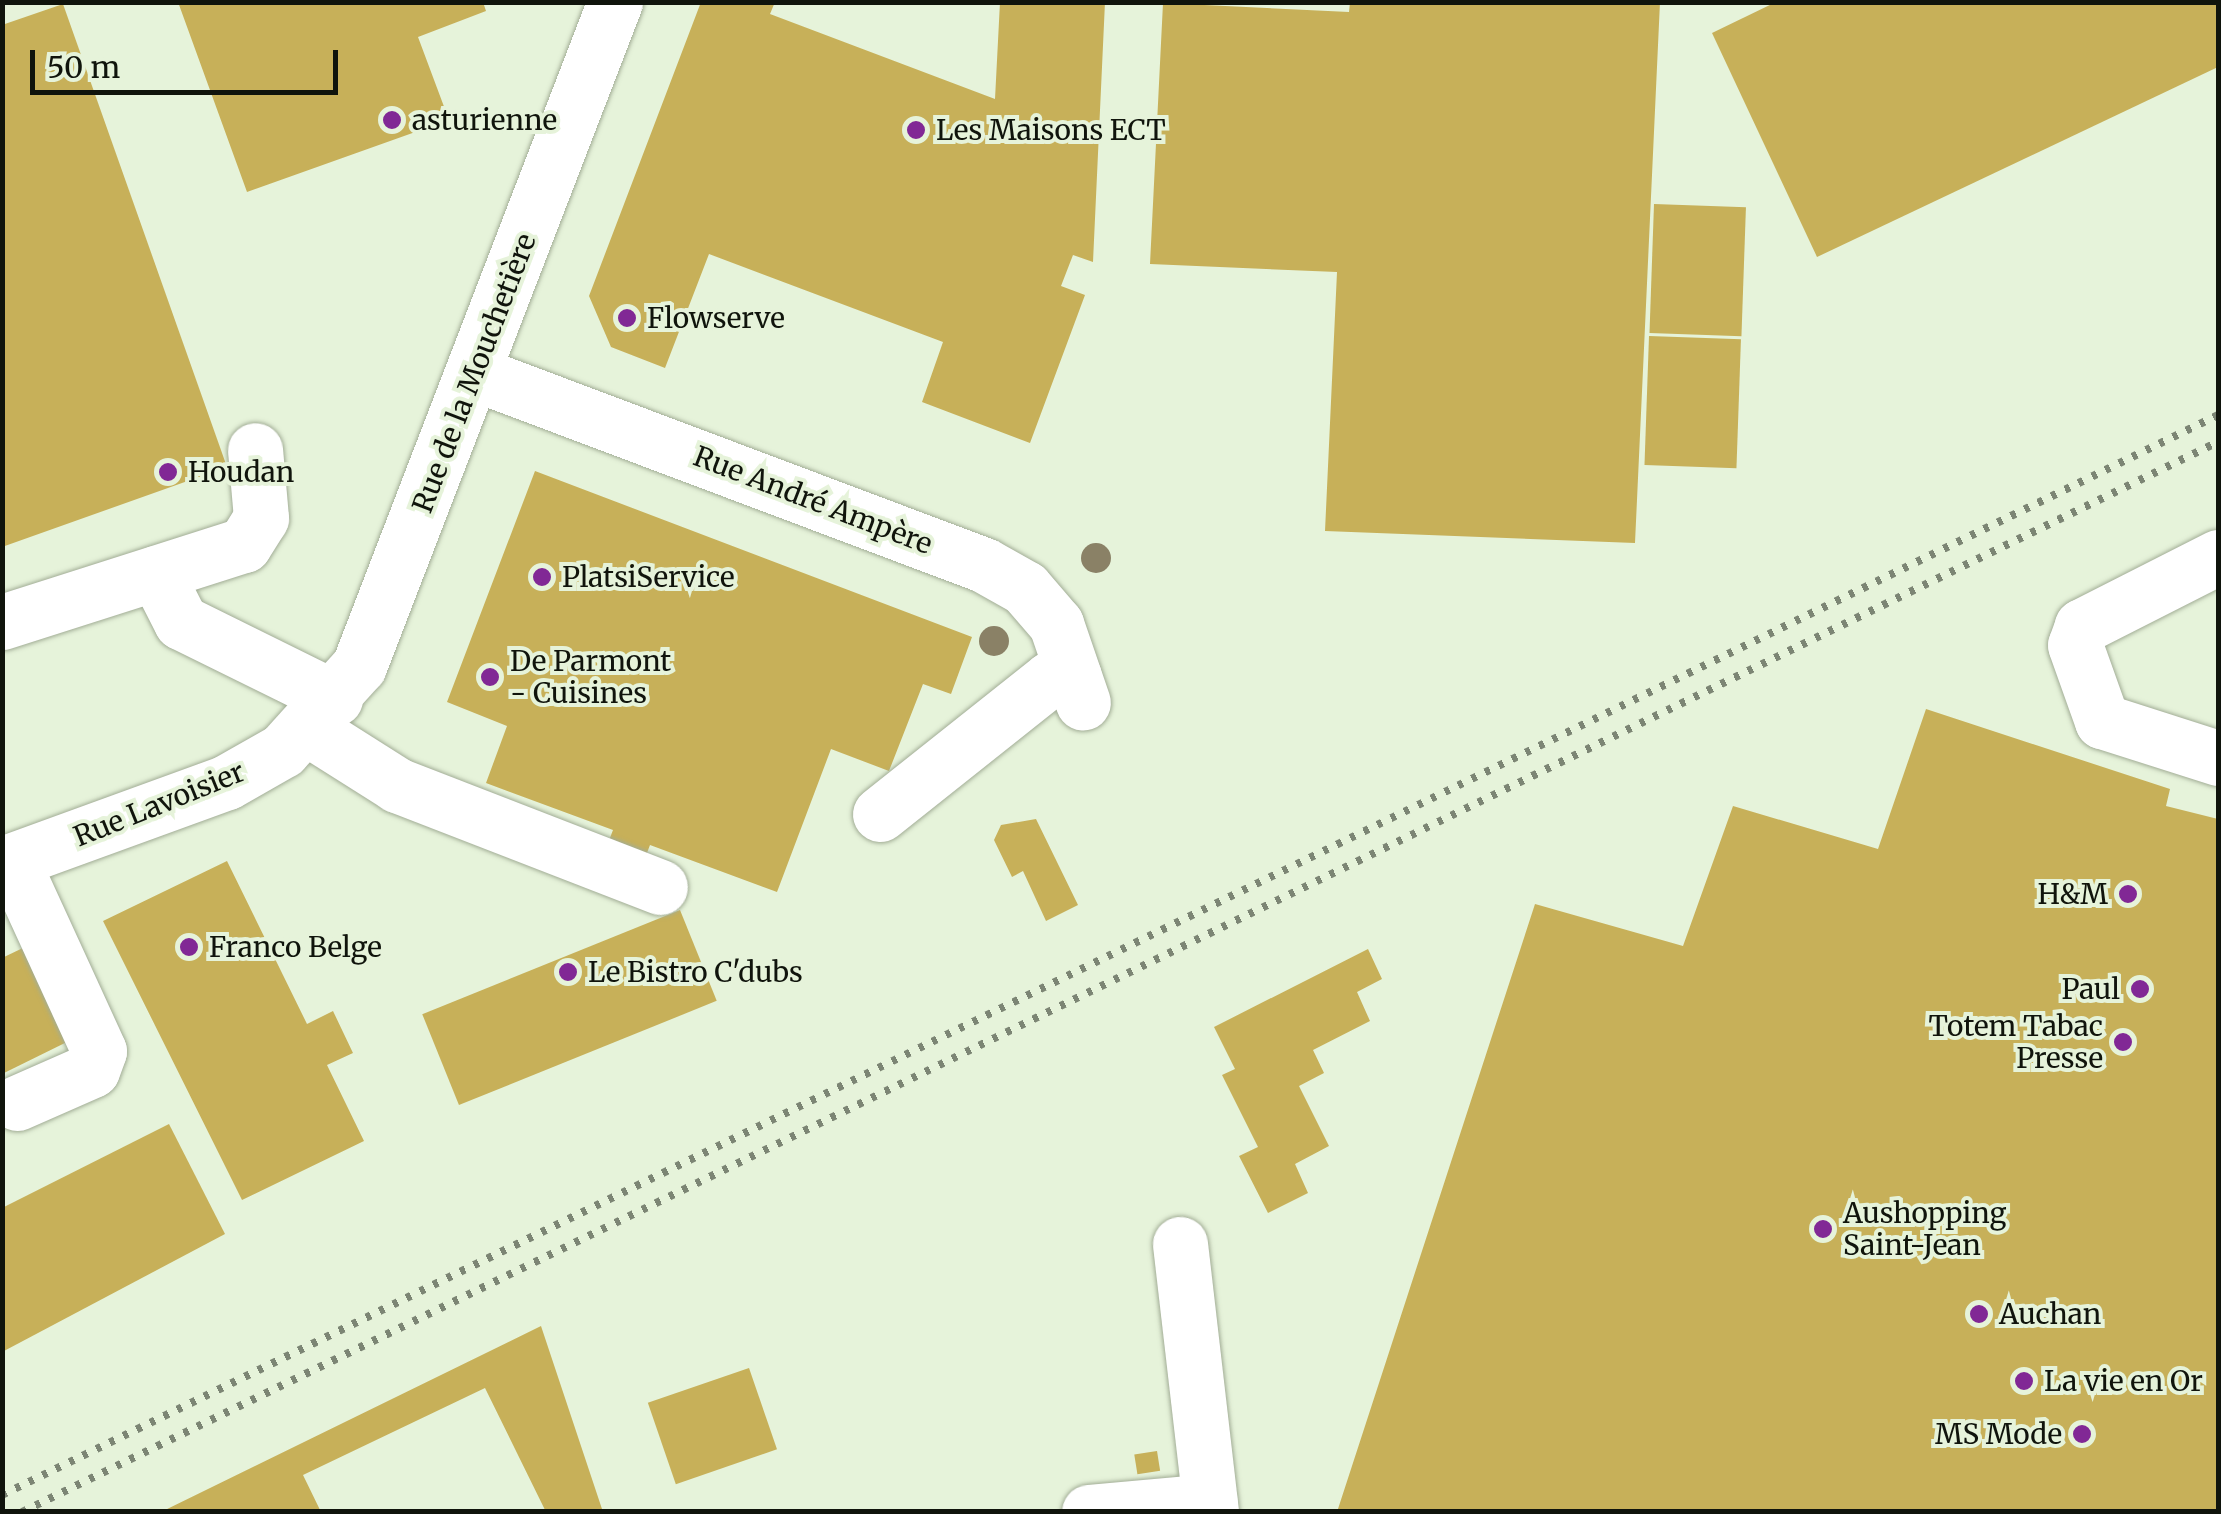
<!DOCTYPE html>
<meta charset="utf-8">
<style>
body{margin:0}
#map{position:relative;width:2221px;height:1514px;overflow:hidden;background:#e6f3da;font-family:Merriweather,serif}
div>[style]{position:absolute}
[style*='--x']{left:calc(var(--x)*1px);top:calc(var(--y)*1px);width:calc(var(--w)*1px);rotate:calc(var(--a)*1deg)}
.building>*{inset:0;background:#c7b059;transform-origin:0 0}
.roads{filter:drop-shadow(0 0 2px #a2ad96) drop-shadow(0 0 2px #a2ad96)}
.minor>*{height:55px;margin:-27.5px;padding:0 27.5px;transform-origin:27.5px;border-radius:27.5px;background:#fff}
.rail>*{height:8px;margin-top:-4px;transform-origin:0;background:repeating-linear-gradient(90deg,#7c8574 0 5px,transparent 0 15px)}
.trees>*{width:30px;height:30px;margin:-15px;border-radius:50%;background:#8a8166}
.dots>*{width:28px;height:28px;translate:-50% -50%;box-sizing:border-box;border:5px solid #e6f3da;border-radius:50%}
span{translate:-50% -50%;white-space:nowrap;text-align:center;line-height:1.15;-webkit-text-stroke:8px #e6f3da;paint-order:stroke}
.poi-label{font-size:28px;color:#10140c}
.left{translate:0 -50%;text-align:left}
.right{translate:-100% -50%;text-align:right}
.street-label{font-size:28px;color:#10140c}
.frame{position:absolute;inset:0;border:5px solid #10140c;pointer-events:none}
.scale{position:absolute;left:30px;top:50px;width:308px;height:45px;box-sizing:border-box;border:5px solid #10140c;border-top:0;padding-left:12px;font-size:30px;line-height:35px;white-space:nowrap;color:#10140c;-webkit-text-stroke:8px #e6f3da;paint-order:stroke}
</style>
<div id="map">
<div class="building">
<div style="clip-path:polygon(178px 2px,483px 2px,486px 11px,418px 37px,449px 120px,247px 192px)"></div>
<div style="clip-path:polygon(701px 2px,775px 2px,770px 14px,995px 99px,1000px 2px,1105px 2px,1093px 262px,1073px 255px,1061px 286px,1085px 295px,1030px 443px,922px 402px,943px 342px,709px 254px,665px 368px,611px 347px,589px 296px)"></div>
<div style="clip-path:polygon(1350px 2px,1660px 2px,1635px 543px,1325px 531px,1337px 272px,1150px 264px,1163px 3px,1349px 12px)"></div>
<div style="clip-path:polygon(1776px 2px,2218px 2px,2218px 67px,1817px 257px,1712px 33px)"></div>
<div style="clip-path:polygon(63px 4px,227px 467px,2px 547px,2px 25px)"></div>
<div style="left:1654px;top:204px;width:92px;height:129px;rotate:2deg"></div>
<div style="left:1649px;top:336px;width:92px;height:129px;rotate:2deg"></div>
<div style="clip-path:polygon(535px 471px,972px 637px,951px 694px,923px 684px,889px 771px,831px 749px,777px 892px,650px 845px,645px 858px,608px 843px,613px 830px,486px 783px,507px 726px,447px 702px)"></div>
<div style="clip-path:polygon(1926px 709px,2170px 789px,2166px 806px,2218px 819px,2218px 1512px,1337px 1512px,1535px 904px,1683px 946px,1733px 806px,1878px 849px)"></div>
<div style="clip-path:polygon(1036px 819px,1078px 905px,1046px 921px,1023px 871px,1012px 877px,994px 840px,1001px 825px)"></div>
<div style="clip-path:polygon(227px 861px,307px 1024px,333px 1011px,353px 1053px,327px 1065px,364px 1141px,242px 1200px,103px 921px)"></div>
<div style="left:680px;top:910px;width:98px;height:278px;rotate:68deg"></div>
<div style="clip-path:polygon(27px 946px,73px 1039px,2px 1074px,2px 958px)"></div>
<div style="clip-path:polygon(1368px 949px,1382px 979px,1357px 992px,1370px 1021px,1313px 1050px,1324px 1073px,1299px 1086px,1329px 1146px,1295px 1164px,1308px 1193px,1268px 1213px,1239px 1156px,1258px 1147px,1222px 1075px,1235px 1069px,1214px 1027px)"></div>
<div style="clip-path:polygon(169px 1124px,225px 1234px,4px 1351px,2px 1208px)"></div>
<div style="clip-path:polygon(541px 1326px,603px 1512px,546px 1512px,485px 1388px,303px 1475px,321px 1512px,161px 1512px)"></div>
<div style="left:749px;top:1368px;width:86px;height:107px;rotate:71deg"></div>
<div style="left:1157px;top:1451px;width:20px;height:23px;rotate:81deg"></div>
</div>
<div class="roads">
<div class="minor">
<div style="--x:474;--y:373;--w:545;--a:20.63"></div>
<div style="--x:984;--y:565;--w:47;--a:29.3"></div>
<div style="--x:1025;--y:588;--w:48;--a:49.3"></div>
<div style="--x:1056;--y:624;--w:83;--a:71.1"></div>
<div style="--x:2218;--y:557;--w:153;--a:153.1"></div>
<div style="--x:2082;--y:626;--w:20;--a:110"></div>
<div style="--x:2075;--y:645;--w:81;--a:70.4"></div>
<div style="--x:2102;--y:721;--w:122;--a:17.7"></div>
<div style="--x:156;--y:573;--w:55;--a:63"></div>
<div style="--x:181;--y:622;--w:172;--a:26.3"></div>
<div style="--x:2;--y:622;--w:254;--a:-17.7"></div>
<div style="--x:244;--y:545;--w:32;--a:-58"></div>
<div style="--x:261;--y:518;--w:68;--a:-95"></div>
<div style="--x:307;--y:728;--w:107;--a:32.3"></div>
<div style="--x:397;--y:785;--w:282;--a:21.2"></div>
<div style="--x:880;--y:814;--w:217;--a:-38.5"></div>
<div style="--x:1050;--y:679;--w:24;--a:-7"></div>
<div style="--x:12;--y:861;--w:209;--a:65.4"></div>
<div style="--x:99;--y:1051;--w:20;--a:110"></div>
<div style="--x:92;--y:1070;--w:82;--a:156.3"></div>
<div style="--x:2;--y:864;--w:239;--a:-20"></div>
<div style="--x:227;--y:782;--w:64;--a:-29.7"></div>
<div style="--x:283;--y:750;--w:113;--a:-47.9"></div>
<div style="--x:359;--y:666;--w:712;--a:-68.92"></div>
<div style="--x:1180;--y:1244;--w:270;--a:83.4"></div>
<div style="--x:1089;--y:1512;--w:121;--a:-5.2"></div>
</div>
</div>
<div class="rail">
<div style="--x:2;--y:1495;--w:2465;--a:-25.98"></div>
<div style="--x:22;--y:1512;--w:2443;--a:-25.98"></div>
</div>
<div class="trees">
<div style="left:1096px;top:558px"></div>
<div style="left:994px;top:641px"></div>
</div>
<div class="dots">
<div style="left:392px;top:120px;background:#812895"></div>
<div style="left:916px;top:130px;background:#812895"></div>
<div style="left:627px;top:318px;background:#812895"></div>
<div style="left:168px;top:472px;background:#812895"></div>
<div style="left:542px;top:577px;background:#812895"></div>
<div style="left:490px;top:677px;background:#812895"></div>
<div style="left:2128px;top:894px;background:#812895"></div>
<div style="left:189px;top:947px;background:#812895"></div>
<div style="left:568px;top:972px;background:#812895"></div>
<div style="left:2140px;top:989px;background:#812895"></div>
<div style="left:2123px;top:1042px;background:#812895"></div>
<div style="left:1823px;top:1229px;background:#812895"></div>
<div style="left:1979px;top:1314px;background:#812895"></div>
<div style="left:2024px;top:1381px;background:#812895"></div>
<div style="left:2082px;top:1434px;background:#812895"></div>
</div>
<div class="poi-label">
<span class="left" style="left:412px;top:120px">asturienne</span>
<span class="left" style="left:936px;top:130px">Les Maisons ECT</span>
<span class="left" style="left:647px;top:318px">Flowserve</span>
<span class="left" style="left:188px;top:472px">Houdan</span>
<span class="left" style="left:562px;top:577px">PlatsiService</span>
<span class="left" style="left:510px;top:677px">De Parmont<br>- Cuisines</span>
<span class="right" style="left:2108px;top:894px">H&amp;M</span>
<span class="left" style="left:209px;top:947px">Franco Belge</span>
<span class="left" style="left:588px;top:972px">Le Bistro C'dubs</span>
<span class="right" style="left:2120px;top:989px">Paul</span>
<span class="right" style="left:2103px;top:1042px">Totem Tabac<br>Presse</span>
<span class="left" style="left:1843px;top:1229px">Aushopping<br>Saint-Jean</span>
<span class="left" style="left:1999px;top:1314px">Auchan</span>
<span class="left" style="left:2044px;top:1381px">La vie en Or</span>
<span class="right" style="left:2062px;top:1434px">MS Mode</span>
</div>
<div class="street-label">
<span style="left:474px;top:373px;rotate:-69deg">Rue de la Mouchetière</span>
<span style="left:813px;top:500px;rotate:21deg">Rue André Ampère</span>
<span style="left:159px;top:804px;rotate:-22deg">Rue Lavoisier</span>
</div>
<div class="frame"></div>
<div class="scale">50 m</div>
</div>
